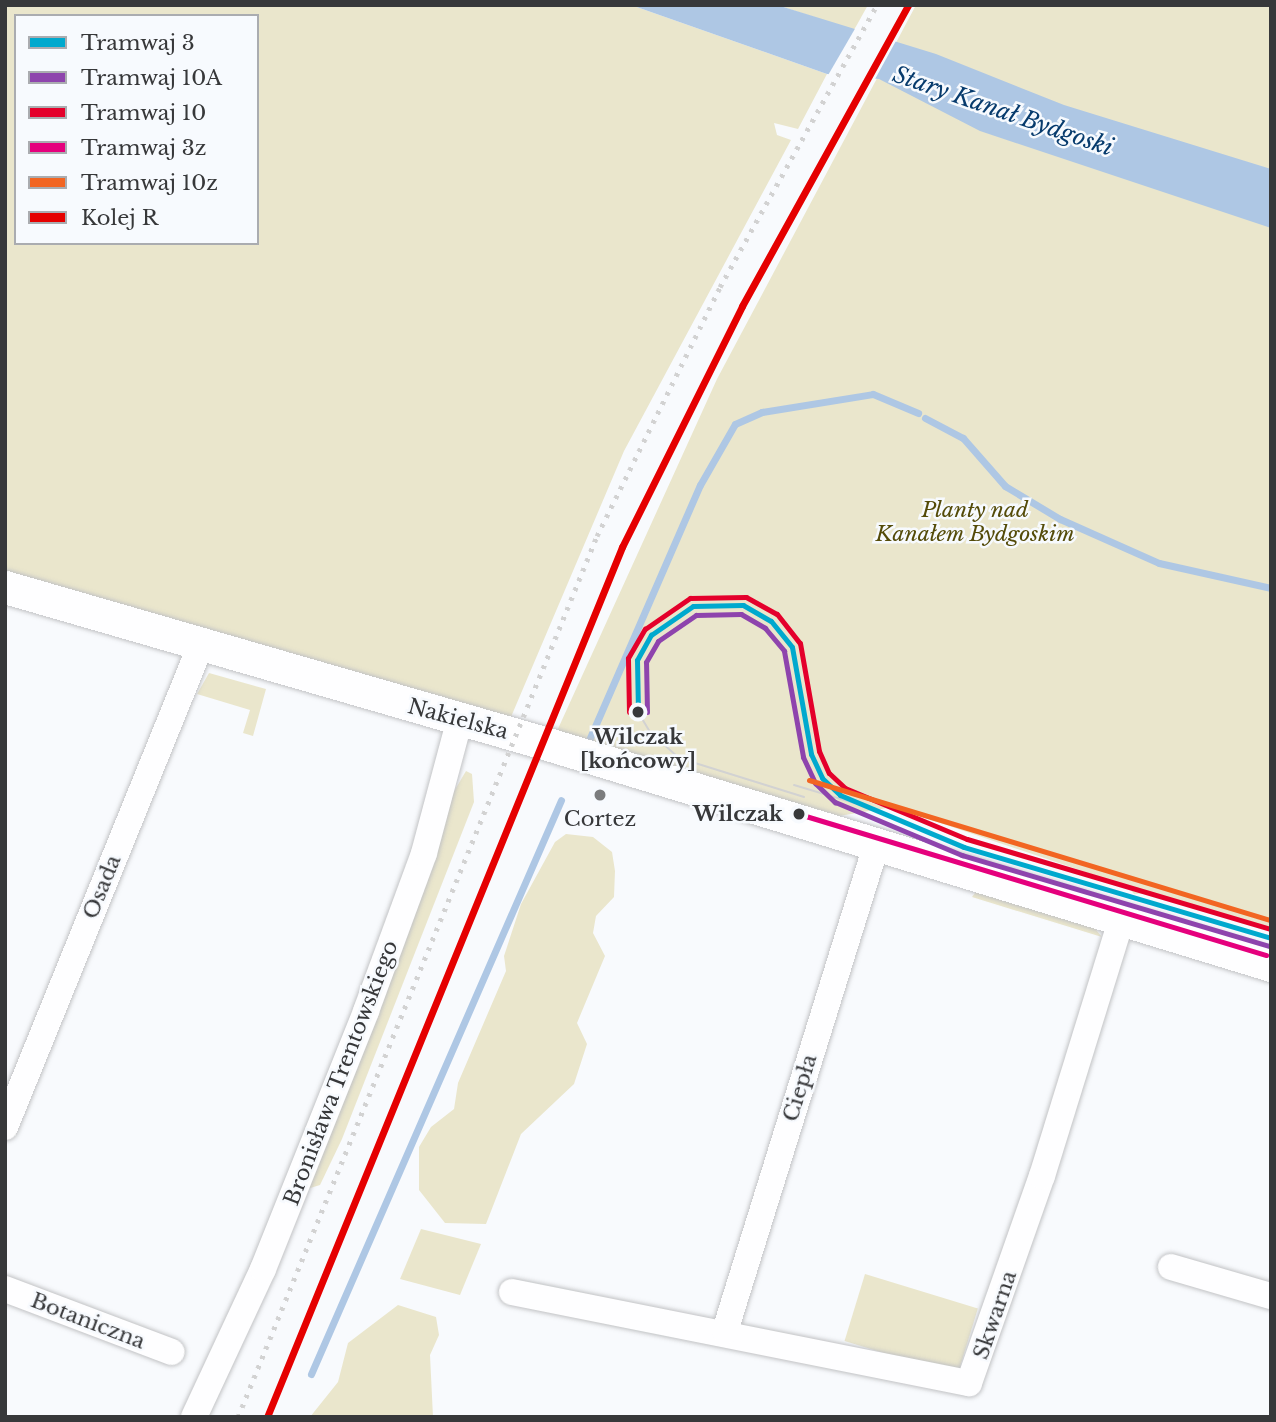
<!DOCTYPE html>
<meta charset="utf-8">
<style>
body{margin:0}
#map{position:relative;width:1276px;height:1422px;overflow:hidden;background:#f8fafd;font-family:"Libre Baskerville",serif}
div>[style]{position:absolute}
[style*='--x']{left:calc(var(--x)*1px);top:calc(var(--y)*1px);width:calc(var(--w)*1px);rotate:calc(var(--a)*1deg)}
.green>*{inset:0;background:#eae6cc;transform-origin:0 0}
.water>*{inset:0;background:#aec7e4}
.pier>*{inset:0;background:#f8fafd}
.stream>*{height:7px;margin:-3.5px;padding:0 3.5px;transform-origin:3.5px;border-radius:3.5px;background:#aec7e4}
.roads{filter:drop-shadow(0 0 2px #c2c3c5) drop-shadow(0 0 2px #c2c3c5)}
.minor>*{height:26px;margin:-13px;padding:0 13px;transform-origin:13px;border-radius:13px;background:#fefeff}
.major>*{height:33px;margin:-16.5px;padding:0 16.5px;transform-origin:16.5px;border-radius:16.5px;background:#fefeff}
.tram>*{height:2px;margin:-1px;padding:0 1px;transform-origin:1px;border-radius:1px;background:#d2d2d2}
.rail>*{height:5px;margin-top:-2.5px;transform-origin:0;background:repeating-linear-gradient(90deg,#d2d2d2 0 3.5px,transparent 0 10.5px)}
.rail-1>*{height:7px;margin:-3.5px;padding:0 3.5px;transform-origin:3.5px;border-radius:3.5px;background:#e50000}
.tram-1>*{height:5px;margin:-2.5px;padding:0 2.5px;transform-origin:2.5px;border-radius:2.5px;background:#00a9ce}
.tram-2>*{height:5px;margin:-2.5px;padding:0 2.5px;transform-origin:2.5px;border-radius:2.5px;background:#8e44ad}
.tram-3>*{height:5px;margin:-2.5px;padding:0 2.5px;transform-origin:2.5px;border-radius:2.5px;background:#e4002b}
.tram-4>*{height:5px;margin:-2.5px;padding:0 2.5px;transform-origin:2.5px;border-radius:2.5px;background:#e5007d}
.tram-5>*{height:5px;margin:-2.5px;padding:0 2.5px;transform-origin:2.5px;border-radius:2.5px;background:#f26522}
.dots>*{width:19px;height:19px;translate:-50% -50%;box-sizing:border-box;border:4px solid #f7fafe;border-radius:50%}
span{translate:-50% -50%;white-space:nowrap;text-align:center;line-height:1.15;-webkit-text-stroke:5px #f7fafe;paint-order:stroke}
.park-label{font-size:21px;color:#544b09;font-style:italic}
.street-label{font-size:21px;color:#37383a}
.stop-label{font-size:21px;color:#37383a;font-weight:700}
.right{translate:-100% -50%;text-align:right}
.poi-label{font-size:21px;color:#37383a}
.water-label{font-size:23px;color:#073b6d;font-style:italic}
.frame{position:absolute;inset:0;border:7px solid #37383a;pointer-events:none}
.legend{position:absolute;left:14px;top:14px;width:245px;height:231px;box-sizing:border-box;background:#f7fafe;border:2px solid #aaacb0;margin:0;padding:9px 12px;list-style:none;font-size:21px;color:#37383a}
.legend li{display:flex;align-items:center;gap:14px;height:35px}
.legend b{width:35px;border:2px solid #aaacb0}
</style>
<div id="map">
<div class="green">
<div style="clip-path:polygon(evenodd,5px 5px,631px 5px,827px 74px,798px 129px,774px 123px,777px 135px,791px 140px,624px 451px,508px 724px,5px 575px,5px 5px,16px 16px,257px 16px,257px 243px,16px 243px,16px 16px)"></div>
<div style="clip-path:polygon(777px 5px,868px 5px,854px 30px)"></div>
<div style="clip-path:polygon(916px 5px,1271px 5px,1271px 931px,1149px 893px,1134px 894px,1127px 886px,893px 807px,839px 816px,557px 731px,717px 379px)"></div>
<div style="clip-path:polygon(209px 673px,266px 689px,253px 736px,243px 733px,250px 710px,197px 694px)"></div>
<div style="clip-path:polygon(466px 771px,472px 774px,474px 802px,342px 1139px,320px 1185px,307px 1189px,453px 793px)"></div>
<div style="clip-path:polygon(566px 834px,593px 837px,612px 852px,615px 871px,614px 897px,596px 916px,593px 933px,605px 956px,577px 1023px,587px 1044px,574px 1084px,521px 1134px,486px 1224px,445px 1223px,419px 1190px,419px 1147px,431px 1127px,454px 1109px,458px 1083px,506px 971px,504px 956px,521px 904px,555px 842px)"></div>
<div style="clip-path:polygon(978px 889px,1091px 924px,1102px 937px,972px 897px)"></div>
<div style="clip-path:polygon(421px 1229px,481px 1244px,460px 1295px,400px 1279px)"></div>
<div style="left:865px;top:1274px;width:118px;height:70px;rotate:17deg"></div>
<div style="clip-path:polygon(398px 1305px,436px 1317px,439px 1335px,430px 1355px,433px 1417px,310px 1417px,338px 1382px,348px 1343px)"></div>
</div>
<div class="water">
<div style="clip-path:polygon(631px 5px,777px 5px,936px 54px,1064px 105px,1271px 169px,1271px 228px,980px 131px,879px 79px,827px 74px)"></div>
</div>
<div class="pier">
<div style="clip-path:polygon(856px 27px,897px 39px,874px 81px,827px 77px)"></div>
</div>
<div class="stream">
<div style="--x:925;--y:418;--w:43;--a:27.8"></div>
<div style="--x:963;--y:438;--w:64;--a:48.8"></div>
<div style="--x:1005;--y:486;--w:64;--a:31"></div>
<div style="--x:1060;--y:519;--w:108;--a:24"></div>
<div style="--x:1159;--y:563;--w:115;--a:12.6"></div>
<div style="--x:589;--y:740;--w:278;--a:-66.5"></div>
<div style="--x:700;--y:485;--w:70;--a:-60.2"></div>
<div style="--x:735;--y:424;--w:30;--a:-24"></div>
<div style="--x:762;--y:412;--w:112;--a:-9.2"></div>
<div style="--x:873;--y:394;--w:49;--a:22.9"></div>
<div style="--x:311;--y:1374;--w:626;--a:-66.46"></div>
</div>
<div class="roads">
<div class="minor">
<div style="--x:5;--y:1127;--w:518;--a:-67.89"></div>
<div style="--x:1171;--y:1267;--w:104;--a:16.2"></div>
<div style="--x:5;--y:1289;--w:178;--a:20.7"></div>
<div style="--x:512;--y:1292;--w:466;--a:11.3"></div>
<div style="--x:969;--y:1383;--w:219;--a:-70.6"></div>
<div style="--x:1042;--y:1176;--w:267;--a:-72.8"></div>
<div style="--x:725;--y:1331;--w:508;--a:-72.71"></div>
<div style="--x:194;--y:1417;--w:163;--a:-65"></div>
<div style="--x:263;--y:1269;--w:278;--a:-68.2"></div>
<div style="--x:366;--y:1011;--w:168;--a:-69.8"></div>
<div style="--x:424;--y:853;--w:139;--a:-75"></div>
</div>
<div class="major">
<div style="--x:5;--y:587;--w:568;--a:16.14"></div>
<div style="--x:551;--y:745;--w:753;--a:16.99"></div>
</div>
</div>
<div class="tram">
<div style="--x:638;--y:712;--w:23;--a:59"></div>
<div style="--x:650;--y:732;--w:39;--a:42"></div>
<div style="--x:679;--y:758;--w:131;--a:17.3"></div>
<div style="--x:794;--y:785;--w:63;--a:16.7"></div>
</div>
<div class="rail">
<div style="--x:238;--y:1417;--w:951;--a:-67.83"></div>
<div style="--x:597;--y:536;--w:278;--a:-63.7"></div>
<div style="--x:720;--y:287;--w:323;--a:-60.9"></div>
</div>
<div class="rail-1">
<div style="--x:267;--y:1417;--w:940;--a:-67.8"></div>
<div style="--x:622;--y:547;--w:269;--a:-63.5"></div>
<div style="--x:742;--y:306;--w:344;--a:-61.1"></div>
</div>
<div class="tram-1">
<div style="--x:638;--y:712;--w:52;--a:-91.1"></div>
<div style="--x:637;--y:660;--w:29;--a:-61"></div>
<div style="--x:651;--y:635;--w:51;--a:-34.6"></div>
<div style="--x:693;--y:606;--w:50;--a:-1.1"></div>
<div style="--x:743;--y:605;--w:32;--a:30"></div>
<div style="--x:771;--y:621;--w:33;--a:51"></div>
<div style="--x:792;--y:647;--w:109;--a:79.9"></div>
<div style="--x:811;--y:754;--w:26;--a:65"></div>
<div style="--x:822;--y:778;--w:25;--a:43"></div>
<div style="--x:840;--y:795;--w:134;--a:22.8"></div>
<div style="--x:964;--y:847;--w:320;--a:16.5"></div>
</div>
<div class="tram-2">
<div style="--x:647;--y:712;--w:50;--a:-91.1"></div>
<div style="--x:646;--y:662;--w:24;--a:-60"></div>
<div style="--x:658;--y:641;--w:46;--a:-34.4"></div>
<div style="--x:696;--y:615;--w:45;--a:-1.3"></div>
<div style="--x:741;--y:614;--w:28;--a:30"></div>
<div style="--x:765;--y:628;--w:30;--a:50"></div>
<div style="--x:784;--y:651;--w:108;--a:79.8"></div>
<div style="--x:803;--y:757;--w:29;--a:65"></div>
<div style="--x:815;--y:783;--w:28;--a:44"></div>
<div style="--x:835;--y:802;--w:138;--a:22.7"></div>
<div style="--x:962;--y:855;--w:320;--a:16.5"></div>
</div>
<div class="tram-3">
<div style="--x:629;--y:712;--w:54;--a:-91.1"></div>
<div style="--x:628;--y:658;--w:34;--a:-60"></div>
<div style="--x:645;--y:629;--w:55;--a:-34.6"></div>
<div style="--x:690;--y:598;--w:56;--a:-1"></div>
<div style="--x:746;--y:597;--w:35;--a:29"></div>
<div style="--x:777;--y:614;--w:37;--a:52"></div>
<div style="--x:800;--y:643;--w:110;--a:80"></div>
<div style="--x:819;--y:751;--w:24;--a:66"></div>
<div style="--x:829;--y:773;--w:22;--a:43"></div>
<div style="--x:845;--y:788;--w:132;--a:22.7"></div>
<div style="--x:967;--y:839;--w:317;--a:16.5"></div>
</div>
<div class="tram-4">
<div style="--x:799;--y:814;--w:488;--a:16.8"></div>
</div>
<div class="tram-5">
<div style="--x:809;--y:780;--w:483;--a:16.9"></div>
</div>
<div class="dots">
<div style="left:638px;top:712px;background:#37383a"></div>
<div style="left:600px;top:795px;background:#7b7c7e"></div>
<div style="left:799px;top:814px;background:#37383a"></div>
</div>
<div class="park-label">
<span style="left:975px;top:522px">Planty nad<br>Kanałem Bydgoskim</span>
</div>
<div class="street-label">
<span style="left:458px;top:719px;rotate:15deg">Nakielska</span>
<span style="left:102px;top:887px;rotate:-68deg">Osada</span>
<span style="left:341px;top:1073px;rotate:-69deg">Bronisława Trentowskiego</span>
<span style="left:800px;top:1088px;rotate:-73deg">Ciepła</span>
<span style="left:995px;top:1315px;rotate:-71deg">Skwarna</span>
<span style="left:88px;top:1321px;rotate:21deg">Botaniczna</span>
</div>
<div class="stop-label">
<span style="left:638px;top:749px">Wilczak<br>[końcowy]</span>
<span class="right" style="left:783px;top:814px">Wilczak</span>
</div>
<div class="poi-label">
<span style="left:600px;top:819px">Cortez</span>
</div>
<div class="water-label">
<span style="left:1003px;top:111px;rotate:19deg">Stary Kanał Bydgoski</span>
</div>
<div class="frame"></div>
<ul class="legend">
<li><b style="height:9px;background:#00a9ce"></b>Tramwaj 3</li>
<li><b style="height:9px;background:#8e44ad"></b>Tramwaj 10A</li>
<li><b style="height:9px;background:#e4002b"></b>Tramwaj 10</li>
<li><b style="height:9px;background:#e5007d"></b>Tramwaj 3z</li>
<li><b style="height:9px;background:#f26522"></b>Tramwaj 10z</li>
<li><b style="height:9px;background:#e50000"></b>Kolej R</li>
</ul>
</div>
